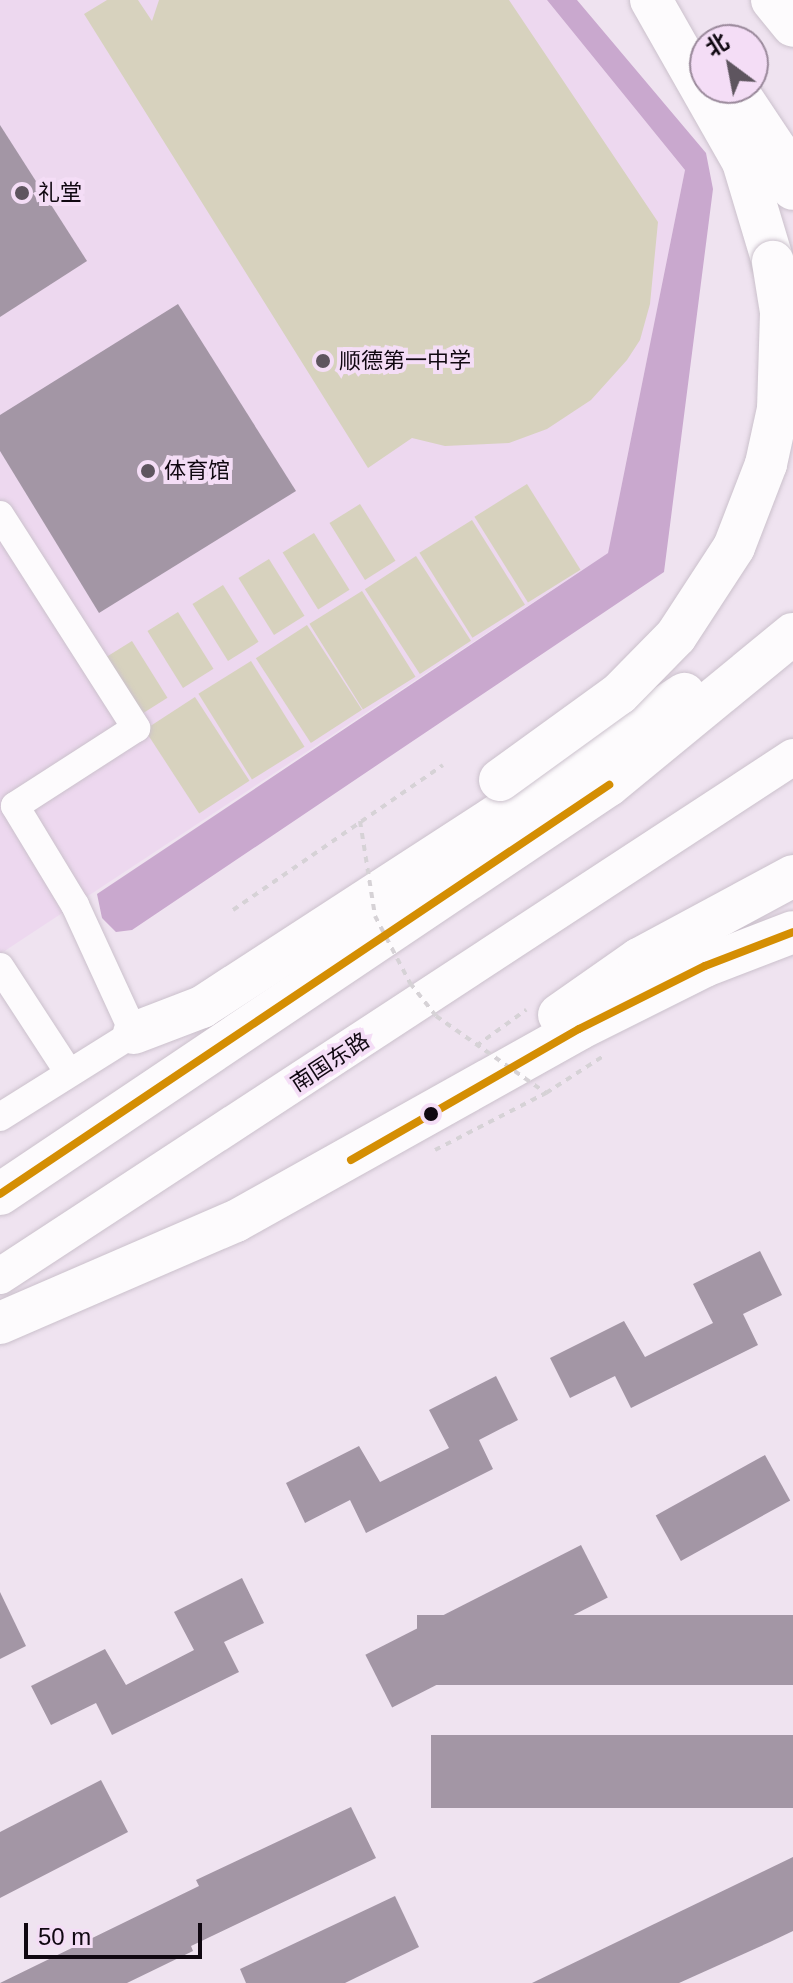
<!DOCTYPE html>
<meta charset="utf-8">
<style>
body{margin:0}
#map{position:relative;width:793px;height:1983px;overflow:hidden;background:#efe3f0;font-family:Helvetica,"Noto Sans SC",sans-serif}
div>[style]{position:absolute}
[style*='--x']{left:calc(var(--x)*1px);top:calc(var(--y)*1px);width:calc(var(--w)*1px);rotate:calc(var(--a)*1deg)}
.built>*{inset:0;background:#edd8ef}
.green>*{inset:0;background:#d7d2be;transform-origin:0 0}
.water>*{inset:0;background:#c9a8ce}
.building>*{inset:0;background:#a396a5;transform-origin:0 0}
.path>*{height:4px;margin-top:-2px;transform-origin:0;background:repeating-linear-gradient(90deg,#d6d2d6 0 6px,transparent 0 12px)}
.roads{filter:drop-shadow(0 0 2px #cbc1cc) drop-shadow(0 0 2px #cbc1cc)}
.minor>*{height:28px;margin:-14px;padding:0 14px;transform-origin:14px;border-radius:14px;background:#fdfbfd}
.major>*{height:36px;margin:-18px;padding:0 18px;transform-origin:18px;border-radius:18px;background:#fdfbfd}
.highway>*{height:42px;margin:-21px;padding:0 21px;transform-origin:21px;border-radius:21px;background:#fdfbfd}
.path-bridge>*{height:4px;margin-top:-2px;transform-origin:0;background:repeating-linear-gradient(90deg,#d6d2d6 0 6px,transparent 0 12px)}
.bridges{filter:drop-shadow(0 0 2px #cbc1cc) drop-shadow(0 0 2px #cbc1cc)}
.highway-bridge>*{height:42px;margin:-21px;padding:0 21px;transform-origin:21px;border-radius:21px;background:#fdfbfd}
.bus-1>*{height:8px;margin:-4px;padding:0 4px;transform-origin:4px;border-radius:4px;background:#d48e03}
.dots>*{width:22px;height:22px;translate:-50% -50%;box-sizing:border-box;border:4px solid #f4ddf6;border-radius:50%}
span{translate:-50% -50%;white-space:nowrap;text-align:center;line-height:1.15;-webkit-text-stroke:8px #f4ddf6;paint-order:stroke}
.poi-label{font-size:22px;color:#100811}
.left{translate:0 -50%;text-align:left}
.street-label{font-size:22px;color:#100811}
.north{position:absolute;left:689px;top:24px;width:80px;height:80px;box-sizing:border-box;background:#f4ddf6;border:2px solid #99889a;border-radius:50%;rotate:328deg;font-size:22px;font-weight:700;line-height:32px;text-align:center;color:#100811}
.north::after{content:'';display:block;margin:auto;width:28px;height:36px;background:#5e555f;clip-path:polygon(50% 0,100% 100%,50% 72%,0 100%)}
.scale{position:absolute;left:24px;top:1923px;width:178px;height:36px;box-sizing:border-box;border:4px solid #100811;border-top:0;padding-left:10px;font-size:24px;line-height:28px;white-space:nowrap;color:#100811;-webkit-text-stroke:6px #f4ddf6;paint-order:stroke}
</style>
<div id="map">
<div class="built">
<div style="clip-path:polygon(0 0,547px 0,685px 170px,608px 553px,0 954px)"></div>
</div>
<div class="green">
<div style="clip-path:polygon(107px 0,138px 0,152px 21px,159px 0,509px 0,658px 222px,650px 304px,640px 340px,627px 360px,591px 400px,547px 429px,509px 443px,445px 446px,412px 438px,368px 468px,84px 14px)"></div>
<div style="left:527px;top:484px;width:101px;height:62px;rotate:58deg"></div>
<div style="left:360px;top:504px;width:67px;height:36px;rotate:58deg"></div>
<div style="left:472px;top:520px;width:100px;height:62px;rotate:58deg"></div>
<div style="left:314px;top:533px;width:67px;height:37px;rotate:58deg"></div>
<div style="left:416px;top:556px;width:101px;height:61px;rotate:57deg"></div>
<div style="left:269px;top:559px;width:67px;height:36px;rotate:58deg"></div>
<div style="left:223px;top:585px;width:67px;height:36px;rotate:58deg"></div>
<div style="left:362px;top:591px;width:101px;height:62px;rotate:58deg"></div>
<div style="left:178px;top:612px;width:67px;height:36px;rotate:58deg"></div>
<div style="left:307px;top:625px;width:101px;height:61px;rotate:57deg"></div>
<div style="left:132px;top:641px;width:67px;height:36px;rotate:58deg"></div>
<div style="left:251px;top:661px;width:101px;height:62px;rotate:58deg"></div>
<div style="left:195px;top:697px;width:100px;height:60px;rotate:57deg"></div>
</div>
<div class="water">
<div style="clip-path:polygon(547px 0,577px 0,706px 153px,713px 189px,664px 572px,132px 930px,116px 932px,102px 918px,97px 894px,608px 553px,685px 170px)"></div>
</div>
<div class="building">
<div style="clip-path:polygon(0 125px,87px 261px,0 317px)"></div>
<div style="clip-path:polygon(178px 304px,296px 491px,99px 613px,0 451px,0 415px)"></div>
<div style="clip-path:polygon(760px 1251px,782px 1295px,743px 1314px,758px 1345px,631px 1408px,615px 1376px,570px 1398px,550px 1358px,624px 1321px,645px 1357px,713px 1323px,693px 1284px)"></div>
<div style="clip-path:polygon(496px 1376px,518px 1420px,479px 1440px,493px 1469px,366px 1533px,350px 1500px,305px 1523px,286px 1483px,359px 1446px,380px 1482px,449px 1448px,429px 1410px)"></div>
<div style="left:765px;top:1455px;width:52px;height:125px;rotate:61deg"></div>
<div style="left:581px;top:1545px;width:59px;height:242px;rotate:63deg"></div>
<div style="clip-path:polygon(242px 1578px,264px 1623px,224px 1642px,239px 1672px,112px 1735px,96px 1703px,51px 1725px,31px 1686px,105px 1649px,126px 1685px,194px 1650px,174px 1612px)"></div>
<div style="clip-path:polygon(0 1592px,26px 1646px,0 1659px)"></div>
<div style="left:793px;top:1615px;width:70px;height:376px;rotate:90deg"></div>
<div style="left:793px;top:1735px;width:73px;height:362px;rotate:90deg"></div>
<div style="clip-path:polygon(101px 1780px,128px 1832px,0 1898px,0 1832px)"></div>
<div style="clip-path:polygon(351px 1807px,376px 1858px,191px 1946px,193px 1951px,127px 1983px,0 1983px,199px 1886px,196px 1880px)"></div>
<div style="clip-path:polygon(793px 1857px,793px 1931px,770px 1942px,679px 1983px,532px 1983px)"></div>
<div style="clip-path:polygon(395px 1896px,419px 1947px,345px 1983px,246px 1983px,240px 1969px)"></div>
</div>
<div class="path">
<div style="--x:233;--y:910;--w:255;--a:-34.6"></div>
<div style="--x:476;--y:1046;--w:62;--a:-35.8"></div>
<div style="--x:435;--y:1150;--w:125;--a:-27.2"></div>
<div style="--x:546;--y:1093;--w:70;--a:-32.8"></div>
</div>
<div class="roads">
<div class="minor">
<div style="--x:0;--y:515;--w:253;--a:57.4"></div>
<div style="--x:136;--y:728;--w:144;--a:147.2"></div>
<div style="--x:15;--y:806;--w:116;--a:58.8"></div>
<div style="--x:75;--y:905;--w:141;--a:65.3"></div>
<div style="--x:134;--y:1033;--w:158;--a:147.9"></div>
<div style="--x:0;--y:967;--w:126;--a:56.9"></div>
</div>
<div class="major">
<div style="--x:0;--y:1276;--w:948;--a:-33.2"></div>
</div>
<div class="highway">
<div style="--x:651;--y:0;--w:186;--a:60.4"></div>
<div style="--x:743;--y:162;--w:104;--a:73.3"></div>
<div style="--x:772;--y:0;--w:33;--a:51"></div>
<div style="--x:735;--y:88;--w:76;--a:56.3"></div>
<div style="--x:777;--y:151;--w:41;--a:67.2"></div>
<div style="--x:559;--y:1015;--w:98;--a:-35"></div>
<div style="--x:639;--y:959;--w:175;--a:-28.3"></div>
<div style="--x:134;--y:1033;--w:73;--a:-20.9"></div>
<div style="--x:202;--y:1007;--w:575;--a:-33"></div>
<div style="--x:0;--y:1194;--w:734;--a:-33.89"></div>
<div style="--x:609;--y:785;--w:238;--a:-39.4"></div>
<div style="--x:0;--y:1323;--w:257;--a:-23.4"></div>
<div style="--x:236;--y:1221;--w:393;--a:-29.2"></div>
<div style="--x:579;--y:1029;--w:141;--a:-26.6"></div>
<div style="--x:705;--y:966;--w:94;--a:-21.1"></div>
</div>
</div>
<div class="path-bridge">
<div style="--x:360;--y:821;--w:96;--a:81"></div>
<div style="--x:375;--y:916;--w:76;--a:62.4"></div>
<div style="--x:410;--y:983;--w:42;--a:51.8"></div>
<div style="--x:436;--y:1016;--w:134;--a:35"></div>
</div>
<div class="bridges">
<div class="highway-bridge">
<div style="--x:500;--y:780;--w:147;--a:-35.9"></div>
<div style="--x:619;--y:694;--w:81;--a:-45.5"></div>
<div style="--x:676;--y:636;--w:106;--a:-56.9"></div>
<div style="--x:734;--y:547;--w:89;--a:-68.9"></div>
<div style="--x:766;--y:464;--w:56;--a:-77.7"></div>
<div style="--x:778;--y:409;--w:97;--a:-88.2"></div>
<div style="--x:781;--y:312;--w:51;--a:-99.1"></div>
</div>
</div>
<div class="bus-1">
<div style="--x:351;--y:1160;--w:263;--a:-29.9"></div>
<div style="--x:579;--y:1029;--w:141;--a:-26.6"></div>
<div style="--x:705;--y:966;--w:94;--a:-21.1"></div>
<div style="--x:0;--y:1194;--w:734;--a:-33.89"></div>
</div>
<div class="dots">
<div style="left:22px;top:193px;background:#5e555f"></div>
<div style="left:323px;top:361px;background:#5e555f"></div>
<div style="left:148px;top:471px;background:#5e555f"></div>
<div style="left:431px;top:1114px;background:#100811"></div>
</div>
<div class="poi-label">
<span class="left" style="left:38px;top:193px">礼堂</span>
<span class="left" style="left:339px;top:361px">顺德第一中学</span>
<span class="left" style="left:164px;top:471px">体育馆</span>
</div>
<div class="street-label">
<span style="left:330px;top:1062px;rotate:-33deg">南国东路</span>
</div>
<div class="north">北</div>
<div class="scale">50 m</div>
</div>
